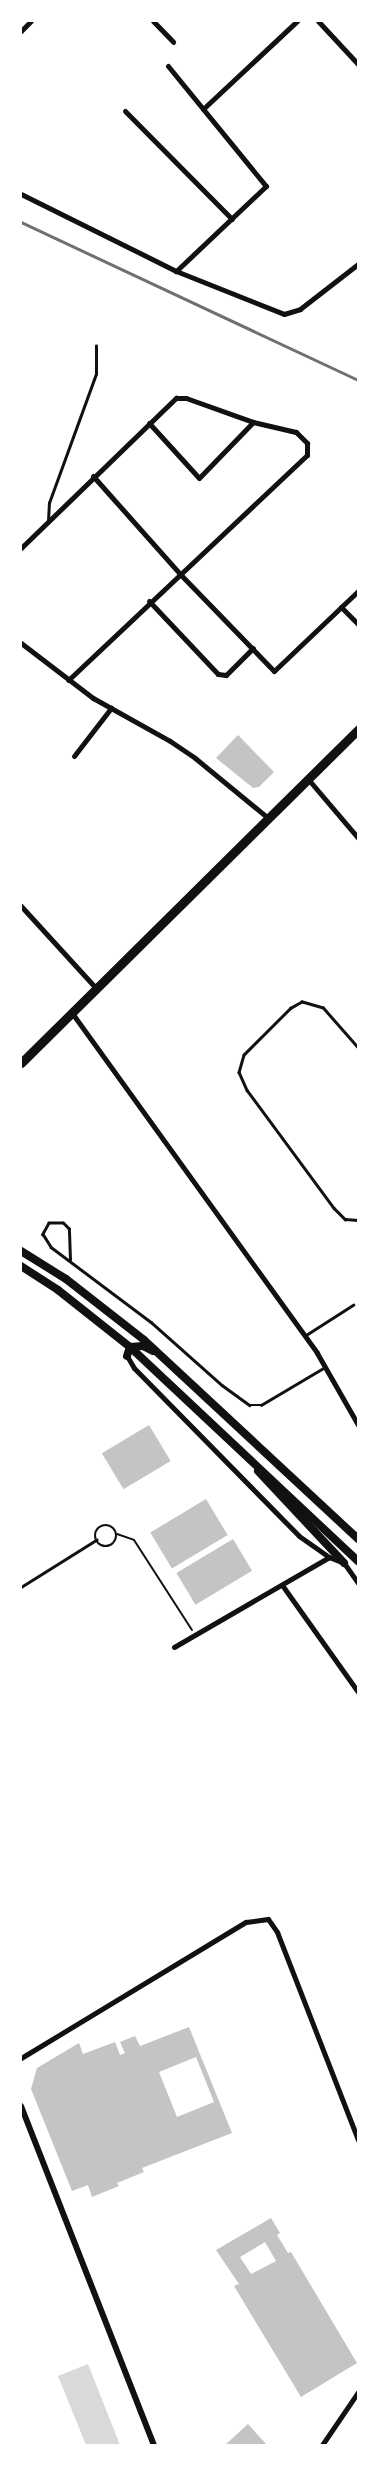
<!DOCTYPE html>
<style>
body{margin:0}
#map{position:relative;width:379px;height:2466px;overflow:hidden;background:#fff;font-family:Merriweather,serif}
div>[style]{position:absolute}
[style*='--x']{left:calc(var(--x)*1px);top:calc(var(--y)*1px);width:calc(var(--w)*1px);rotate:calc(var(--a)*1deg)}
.water>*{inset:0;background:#d9d9d9}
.building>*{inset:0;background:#c4c4c4;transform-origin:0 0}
.path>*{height:2px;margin:-1px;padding:0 1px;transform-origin:1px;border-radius:1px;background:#111}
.service>*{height:2.5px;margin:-1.25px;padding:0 1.25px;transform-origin:1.25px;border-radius:1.25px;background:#111}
.service>.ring{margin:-1.25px;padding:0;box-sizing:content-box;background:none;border:2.5px solid #111;border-radius:50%}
.minor>*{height:5px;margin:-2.5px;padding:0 2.5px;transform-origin:2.5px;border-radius:2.5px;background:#111}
.tertiary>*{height:6px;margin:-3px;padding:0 3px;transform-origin:3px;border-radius:3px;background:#111}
.secondary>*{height:8px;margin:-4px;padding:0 4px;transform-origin:4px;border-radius:4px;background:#111}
.primary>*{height:9px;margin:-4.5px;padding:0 4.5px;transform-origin:4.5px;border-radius:4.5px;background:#111}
.rail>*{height:2.5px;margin:-1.25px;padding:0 1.25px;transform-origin:1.25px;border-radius:1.25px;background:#707070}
span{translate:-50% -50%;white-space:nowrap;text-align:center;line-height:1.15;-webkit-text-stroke:4px #fff;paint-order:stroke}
.frame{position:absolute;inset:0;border:22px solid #fff;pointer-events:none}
</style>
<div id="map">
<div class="water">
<div style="clip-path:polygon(88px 2364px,120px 2445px,86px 2445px,58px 2376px)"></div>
</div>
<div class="building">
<div style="clip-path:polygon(238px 735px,274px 772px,259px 787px,253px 788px,216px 758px)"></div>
<div style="left:149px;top:1425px;width:42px;height:55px;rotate:59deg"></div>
<div style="left:206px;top:1499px;width:42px;height:65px;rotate:59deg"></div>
<div style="left:233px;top:1539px;width:37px;height:66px;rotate:59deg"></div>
<div style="clip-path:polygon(evenodd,189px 2027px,232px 2133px,142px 2168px,144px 2172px,117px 2183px,119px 2186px,92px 2197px,88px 2185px,72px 2191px,31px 2089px,37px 2068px,79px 2043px,83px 2054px,115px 2042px,120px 2055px,125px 2053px,120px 2042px,135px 2036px,140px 2046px,189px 2027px,196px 2057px,214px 2102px,177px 2117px,159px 2072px,196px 2057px)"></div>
<div style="clip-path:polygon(evenodd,271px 2218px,280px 2233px,277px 2235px,288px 2253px,291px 2252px,357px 2363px,301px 2397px,234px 2286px,239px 2284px,216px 2250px,271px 2218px,265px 2242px,276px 2261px,251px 2274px,240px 2257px,265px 2242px)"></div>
<div style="clip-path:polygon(248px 2424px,267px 2445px,225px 2445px,237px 2434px)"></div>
</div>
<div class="path">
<div style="--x:117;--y:1534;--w:18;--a:19"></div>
<div style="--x:134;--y:1540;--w:107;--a:57.2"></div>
</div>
<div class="service">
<div style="--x:48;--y:521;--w:18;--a:-87"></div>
<div style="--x:49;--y:503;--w:137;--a:-70"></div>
<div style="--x:96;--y:374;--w:28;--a:-90"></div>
<div style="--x:358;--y:1048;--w:53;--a:-131.2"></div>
<div style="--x:323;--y:1008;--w:22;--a:-164"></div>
<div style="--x:302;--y:1002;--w:13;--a:151"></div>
<div style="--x:291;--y:1008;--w:66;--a:135"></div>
<div style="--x:244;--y:1055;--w:18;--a:106"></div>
<div style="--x:239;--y:1072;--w:20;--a:66"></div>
<div style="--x:247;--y:1090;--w:147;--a:53.6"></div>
<div style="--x:334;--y:1208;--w:16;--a:45"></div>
<div style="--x:345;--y:1219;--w:13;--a:4"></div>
<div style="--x:70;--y:1260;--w:31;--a:-92"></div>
<div style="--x:69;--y:1229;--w:8;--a:-135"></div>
<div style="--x:63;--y:1223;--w:14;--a:180"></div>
<div style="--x:49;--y:1223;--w:13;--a:119"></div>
<div style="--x:43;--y:1234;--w:15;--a:58"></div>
<div style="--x:51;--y:1247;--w:125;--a:36.9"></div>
<div style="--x:151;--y:1322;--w:95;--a:41.6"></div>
<div style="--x:222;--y:1385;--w:34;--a:36"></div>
<div style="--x:250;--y:1405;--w:11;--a:0"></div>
<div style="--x:261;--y:1405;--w:74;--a:-30.7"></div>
<div style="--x:306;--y:1335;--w:56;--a:-32.6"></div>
<div class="ring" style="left:95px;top:1525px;width:19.5px;height:19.5px"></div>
<div style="--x:21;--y:1587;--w:89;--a:-32.1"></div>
</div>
<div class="minor">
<div style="--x:153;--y:21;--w:29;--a:46"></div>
<div style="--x:318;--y:21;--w:59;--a:47.1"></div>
<div style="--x:21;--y:31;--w:14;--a:-45"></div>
<div style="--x:168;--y:66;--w:155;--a:50.8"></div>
<div style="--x:266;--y:186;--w:124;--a:136.6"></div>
<div style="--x:203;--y:109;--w:129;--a:-43.1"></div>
<div style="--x:125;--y:111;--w:152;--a:45.3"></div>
<div style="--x:21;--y:194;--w:173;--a:26.4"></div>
<div style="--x:176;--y:271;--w:116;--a:21.7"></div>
<div style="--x:284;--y:314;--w:17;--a:-17"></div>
<div style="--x:300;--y:309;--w:73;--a:-37.8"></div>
<div style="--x:149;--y:423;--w:74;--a:47.7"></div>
<div style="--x:199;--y:478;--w:78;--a:-46"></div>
<div style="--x:93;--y:476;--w:131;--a:48.4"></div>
<div style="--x:180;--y:574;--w:135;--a:45.9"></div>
<div style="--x:274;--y:671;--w:116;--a:-43.6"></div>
<div style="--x:21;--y:548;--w:216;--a:-44.1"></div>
<div style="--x:176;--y:398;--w:10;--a:0"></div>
<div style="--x:186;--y:398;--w:71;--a:19.7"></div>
<div style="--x:253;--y:422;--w:44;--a:13.1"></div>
<div style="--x:296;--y:432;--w:16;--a:45"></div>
<div style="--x:307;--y:443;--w:12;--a:90"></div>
<div style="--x:307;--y:455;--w:328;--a:136.7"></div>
<div style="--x:149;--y:601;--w:100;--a:46.6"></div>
<div style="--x:218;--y:674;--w:8;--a:7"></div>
<div style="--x:226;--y:675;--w:38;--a:-45"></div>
<div style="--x:341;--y:607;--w:24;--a:45"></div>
<div style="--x:21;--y:643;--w:91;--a:37.4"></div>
<div style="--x:93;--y:698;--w:88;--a:29.2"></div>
<div style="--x:170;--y:741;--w:30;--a:34"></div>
<div style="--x:195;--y:758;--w:94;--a:39.4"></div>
<div style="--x:74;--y:756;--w:61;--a:-52.4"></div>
<div style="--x:308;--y:779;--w:77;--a:49.7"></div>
<div style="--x:21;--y:906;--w:111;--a:47.6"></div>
<div style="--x:72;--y:1013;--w:419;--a:54.2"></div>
<div style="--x:317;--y:1353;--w:83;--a:60.3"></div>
<div style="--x:127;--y:1356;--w:14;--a:60"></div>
<div style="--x:134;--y:1368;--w:235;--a:45.5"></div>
<div style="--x:299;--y:1536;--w:37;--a:35"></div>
<div style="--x:329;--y:1557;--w:16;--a:22"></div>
<div style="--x:344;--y:1563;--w:24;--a:55"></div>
<div style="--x:282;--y:1585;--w:131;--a:54.6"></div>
<div style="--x:174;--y:1647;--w:179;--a:-30.1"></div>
<div style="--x:21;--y:2058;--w:263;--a:-31.2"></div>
<div style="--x:246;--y:1922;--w:22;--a:-8"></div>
<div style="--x:268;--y:1919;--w:16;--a:55"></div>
<div style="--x:277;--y:1932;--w:223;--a:68.7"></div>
<div style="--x:322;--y:2445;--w:64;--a:-55.8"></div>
</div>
<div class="tertiary">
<div style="--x:21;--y:2106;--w:364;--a:68.6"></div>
</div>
<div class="secondary">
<div style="--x:21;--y:1251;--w:53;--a:31.9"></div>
<div style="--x:66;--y:1279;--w:99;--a:38"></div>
<div style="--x:144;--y:1340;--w:292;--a:42.9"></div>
<div style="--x:21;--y:1266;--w:44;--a:33"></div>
<div style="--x:58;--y:1290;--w:92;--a:38.4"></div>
<div style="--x:130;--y:1347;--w:313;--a:43.2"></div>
<div style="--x:127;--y:1356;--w:9;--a:-72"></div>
<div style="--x:130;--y:1347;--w:13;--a:-4"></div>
<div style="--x:143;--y:1346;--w:11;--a:27"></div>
<div style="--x:258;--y:1471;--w:126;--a:46.9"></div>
</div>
<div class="primary">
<div style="--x:21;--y:1063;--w:474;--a:-44.7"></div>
</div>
<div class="rail">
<div style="--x:21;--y:222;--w:372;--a:25.1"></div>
</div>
<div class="frame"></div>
</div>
